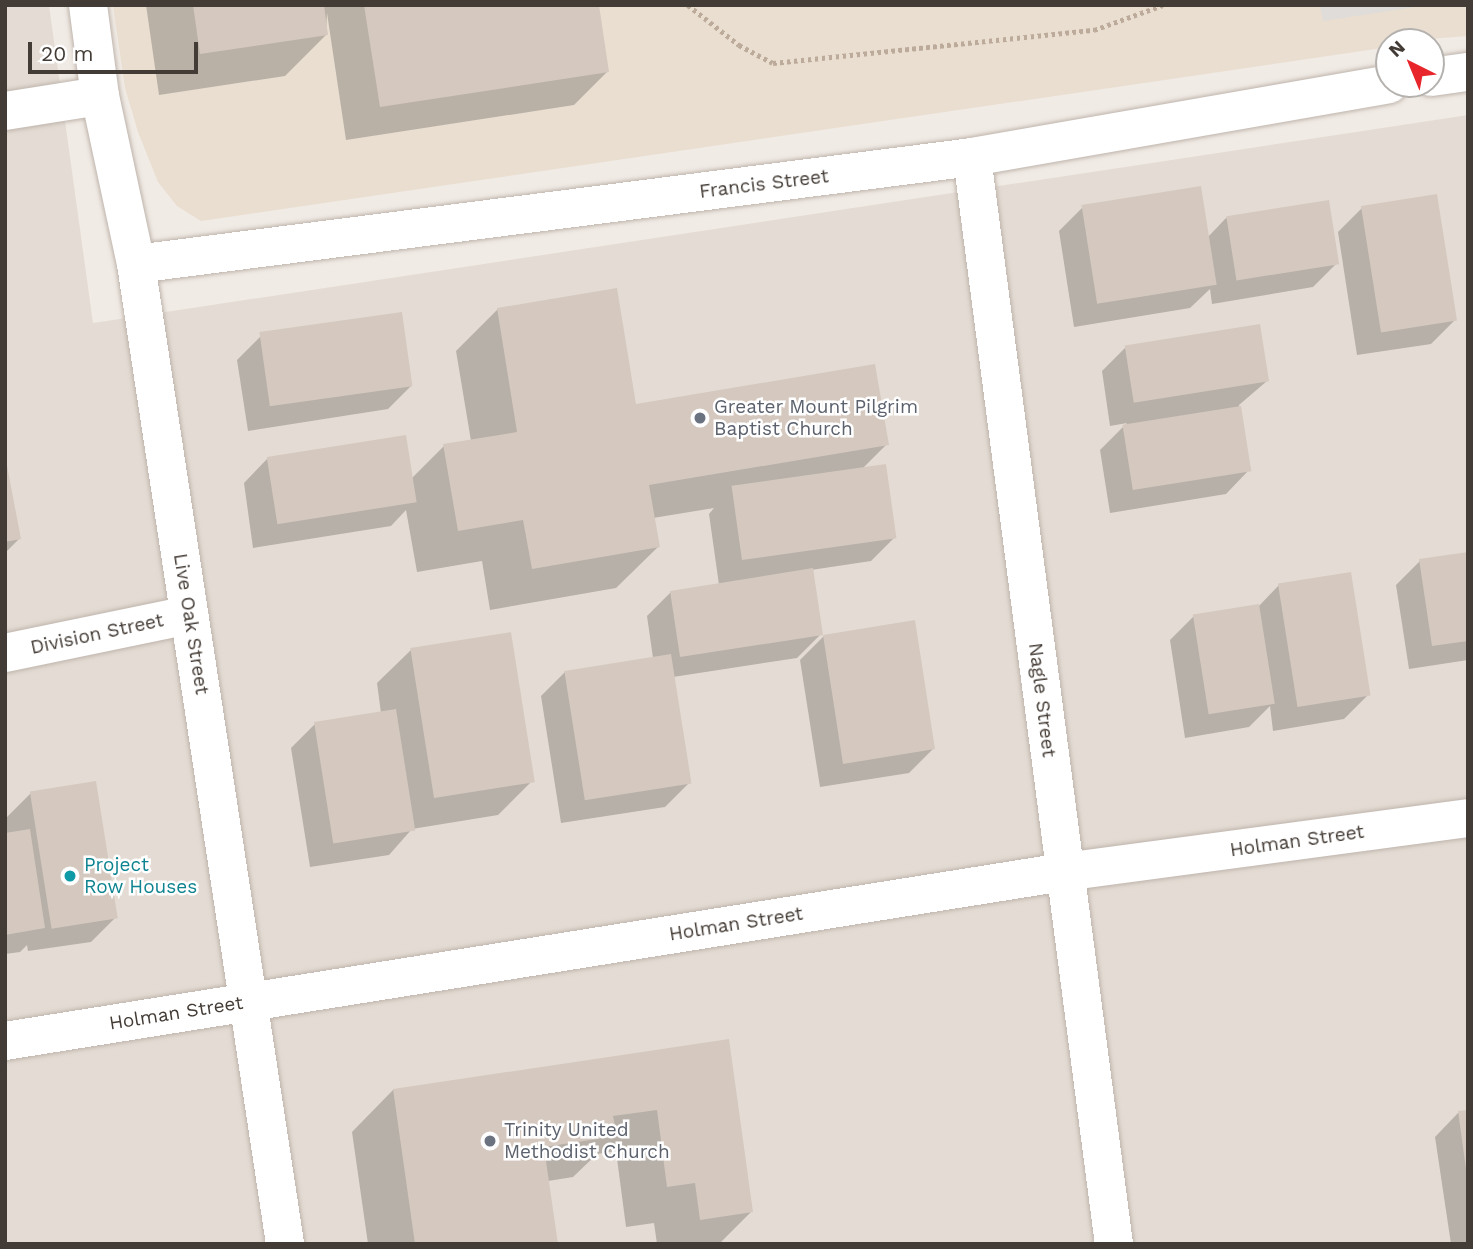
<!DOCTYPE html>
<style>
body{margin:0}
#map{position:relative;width:1473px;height:1249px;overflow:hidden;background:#f1ebe5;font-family:"Work Sans",sans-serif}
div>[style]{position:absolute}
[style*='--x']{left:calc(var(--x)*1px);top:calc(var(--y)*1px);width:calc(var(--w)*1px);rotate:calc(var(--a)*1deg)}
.residential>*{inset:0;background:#e4dcd4}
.education>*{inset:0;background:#e9ded0}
.parking>*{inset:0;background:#dfdcda}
.shadow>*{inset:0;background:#0003}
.building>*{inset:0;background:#d5c8bf;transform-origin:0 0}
.path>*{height:4.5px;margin-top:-2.25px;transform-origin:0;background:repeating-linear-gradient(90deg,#bcab9b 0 3.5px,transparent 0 7px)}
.roads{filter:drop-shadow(0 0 2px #beb4ac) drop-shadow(0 0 2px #beb4ac)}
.minor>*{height:38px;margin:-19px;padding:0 19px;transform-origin:19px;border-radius:19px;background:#fff}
.dots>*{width:19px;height:19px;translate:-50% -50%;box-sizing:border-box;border:4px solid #fff;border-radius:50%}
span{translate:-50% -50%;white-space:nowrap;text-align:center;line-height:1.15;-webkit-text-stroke:5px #fff;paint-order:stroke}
.street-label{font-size:19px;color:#433b35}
.worship-label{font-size:19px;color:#5b616d}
.left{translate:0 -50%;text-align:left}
.culture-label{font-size:19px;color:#0d838f}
.frame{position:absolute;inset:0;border:7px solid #433b35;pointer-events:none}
.north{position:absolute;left:1375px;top:28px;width:70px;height:70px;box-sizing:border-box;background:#fff;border:2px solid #b4b1ae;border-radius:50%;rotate:317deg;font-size:19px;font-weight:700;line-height:28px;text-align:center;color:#433b35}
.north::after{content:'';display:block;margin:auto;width:24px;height:32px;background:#e8252a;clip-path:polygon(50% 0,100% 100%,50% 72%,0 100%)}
.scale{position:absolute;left:28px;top:42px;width:170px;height:32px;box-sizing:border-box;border:4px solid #433b35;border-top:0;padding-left:9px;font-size:21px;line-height:24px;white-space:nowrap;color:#433b35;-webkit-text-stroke:5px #fff;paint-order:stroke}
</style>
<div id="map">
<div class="residential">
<div style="clip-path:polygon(5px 5px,49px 5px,93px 323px,1468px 115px,1468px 1244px,5px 1244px)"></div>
</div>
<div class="education">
<div style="clip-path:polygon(113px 5px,1468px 5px,1468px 36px,1389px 42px,1389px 47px,201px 221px,177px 206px,158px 182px,138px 132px,125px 88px)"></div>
</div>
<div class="parking">
<div style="clip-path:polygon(1320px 5px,1428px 5px,1323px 21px)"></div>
</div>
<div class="shadow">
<div style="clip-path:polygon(146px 5px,598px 5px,608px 71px,574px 105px,346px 140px,327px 13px,326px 35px,285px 76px,159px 95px)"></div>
<div style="clip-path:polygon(1083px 207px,1207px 238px,1226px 218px,1337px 263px,1313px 287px,1212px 304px,1210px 289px,1190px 308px,1074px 327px,1059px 231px)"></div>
<div style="clip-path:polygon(1362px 208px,1455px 320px,1431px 344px,1357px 355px,1338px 232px)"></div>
<div style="clip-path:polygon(498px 309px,635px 406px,887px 444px,861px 470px,895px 537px,871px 561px,811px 570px,821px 634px,797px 658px,673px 677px,689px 783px,665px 807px,561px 823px,541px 696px,565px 672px,653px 658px,647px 616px,671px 592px,719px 585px,709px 514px,714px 508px,653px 518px,658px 547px,616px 588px,490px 610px,482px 561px,417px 572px,406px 510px,391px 526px,253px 548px,244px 483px,267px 459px,411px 479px,444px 446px,471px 441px,456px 351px)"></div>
<div style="clip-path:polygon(261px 336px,412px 385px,388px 409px,248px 431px,237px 360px)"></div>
<div style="clip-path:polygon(1126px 347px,1267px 381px,1239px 405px,1249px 470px,1226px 494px,1110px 513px,1100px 450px,1127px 423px,1110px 426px,1102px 371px)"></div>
<div style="clip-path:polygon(5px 457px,19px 539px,5px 553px)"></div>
<div style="clip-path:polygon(1468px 553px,1468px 660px,1409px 669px,1396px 585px,1420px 561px)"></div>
<div style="clip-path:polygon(1279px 585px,1368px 695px,1344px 719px,1273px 731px,1270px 706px,1249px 727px,1185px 738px,1170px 640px,1194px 616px,1259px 606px)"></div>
<div style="clip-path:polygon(824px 636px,933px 749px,909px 773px,820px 787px,800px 660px)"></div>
<div style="clip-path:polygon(411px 650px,532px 781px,498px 815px,412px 829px,389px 855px,310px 867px,291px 748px,315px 724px,381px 713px,377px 683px)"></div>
<div style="clip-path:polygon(31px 793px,115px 918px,91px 942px,28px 951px,27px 945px,20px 952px,5px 954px,7px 817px)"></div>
<div style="clip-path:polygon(727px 1041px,751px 1212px,719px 1244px,657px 1244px,654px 1223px,626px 1227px,616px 1151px,597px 1154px,573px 1177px,548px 1181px,556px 1244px,368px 1244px,352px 1132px,393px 1090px)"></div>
<div style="clip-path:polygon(1468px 1112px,1468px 1244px,1451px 1244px,1435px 1137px,1458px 1113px)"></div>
</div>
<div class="building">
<div style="clip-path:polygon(193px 5px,324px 5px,328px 35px,200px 54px)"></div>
<div style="clip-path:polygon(364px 5px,599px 5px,609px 72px,380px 107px)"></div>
<div style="left:1201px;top:186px;width:100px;height:121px;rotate:81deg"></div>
<div style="left:1437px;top:194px;width:128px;height:77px;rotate:81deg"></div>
<div style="left:1329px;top:200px;width:65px;height:104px;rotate:81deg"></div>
<div style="clip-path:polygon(617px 288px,636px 404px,875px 364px,889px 445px,649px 485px,660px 547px,532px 569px,523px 520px,458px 531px,443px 444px,517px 432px,497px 308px)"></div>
<div style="left:402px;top:312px;width:75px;height:144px;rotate:82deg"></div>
<div style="left:1260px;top:324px;width:58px;height:137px;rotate:81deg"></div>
<div style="left:1241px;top:406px;width:66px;height:120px;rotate:81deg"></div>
<div style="left:406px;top:435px;width:68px;height:141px;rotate:81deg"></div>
<div style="clip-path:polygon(5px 455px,21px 539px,5px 542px)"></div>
<div style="left:886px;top:464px;width:75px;height:156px;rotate:82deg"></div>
<div style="clip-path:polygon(1468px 552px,1468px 641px,1432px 646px,1419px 559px)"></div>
<div style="clip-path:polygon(813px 568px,823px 635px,915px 620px,935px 749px,843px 764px,823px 635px,680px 657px,670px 591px)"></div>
<div style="left:1351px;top:572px;width:125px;height:74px;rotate:81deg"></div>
<div style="left:1259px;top:604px;width:101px;height:67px;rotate:81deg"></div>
<div style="left:511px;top:632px;width:152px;height:102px;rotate:81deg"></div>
<div style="left:671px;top:654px;width:131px;height:108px;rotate:81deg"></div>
<div style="left:396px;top:709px;width:123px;height:83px;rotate:81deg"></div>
<div style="left:96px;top:781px;width:139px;height:67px;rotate:81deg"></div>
<div style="clip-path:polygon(30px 829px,45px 928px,5px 935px,5px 833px)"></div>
<div style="clip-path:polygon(729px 1039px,753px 1212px,700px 1220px,695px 1183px,667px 1187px,657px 1110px,613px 1116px,617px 1136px,544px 1147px,558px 1244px,415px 1244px,393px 1089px)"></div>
<div style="clip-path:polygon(1468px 1110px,1468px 1169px,1466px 1169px,1458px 1111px)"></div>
</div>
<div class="path">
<div style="--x:688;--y:5;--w:65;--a:38.1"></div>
<div style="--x:739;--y:45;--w:38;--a:28"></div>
<div style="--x:773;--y:63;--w:323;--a:-5.9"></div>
<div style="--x:1094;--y:30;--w:73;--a:-19.9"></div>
</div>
<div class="roads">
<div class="minor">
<div style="--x:88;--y:5;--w:92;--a:82.5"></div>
<div style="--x:100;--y:96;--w:172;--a:77.9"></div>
<div style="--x:136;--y:264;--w:991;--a:81.35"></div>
<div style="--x:1431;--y:77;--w:37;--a:-8"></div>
<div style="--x:5;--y:111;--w:96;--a:-9"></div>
<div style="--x:972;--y:157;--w:1096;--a:82.56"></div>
<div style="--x:136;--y:264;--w:843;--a:-7.29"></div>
<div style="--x:972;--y:157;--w:423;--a:-9.9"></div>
<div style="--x:5;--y:653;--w:188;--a:-11.7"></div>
<div style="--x:5;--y:1041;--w:1072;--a:-9.07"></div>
<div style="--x:1064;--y:872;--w:408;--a:-7.6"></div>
</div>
</div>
<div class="dots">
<div style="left:700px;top:418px;background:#6b7280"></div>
<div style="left:70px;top:876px;background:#0f9aa8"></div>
<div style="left:490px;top:1141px;background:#6b7280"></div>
</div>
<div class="street-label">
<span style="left:764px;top:184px;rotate:-7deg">Francis Street</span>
<span style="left:191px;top:624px;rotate:81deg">Live Oak Street</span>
<span style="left:97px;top:634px;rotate:-12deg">Division Street</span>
<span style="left:1042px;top:700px;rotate:83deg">Nagle Street</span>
<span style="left:1297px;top:841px;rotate:-8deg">Holman Street</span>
<span style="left:736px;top:924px;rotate:-9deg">Holman Street</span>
<span style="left:176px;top:1013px;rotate:-9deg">Holman Street</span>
</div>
<div class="worship-label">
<span class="left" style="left:714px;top:418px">Greater Mount Pilgrim<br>Baptist Church</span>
<span class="left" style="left:504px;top:1141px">Trinity United<br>Methodist Church</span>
</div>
<div class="culture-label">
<span class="left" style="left:84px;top:876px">Project<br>Row Houses</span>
</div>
<div class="frame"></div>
<div class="north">N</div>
<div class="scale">20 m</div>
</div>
